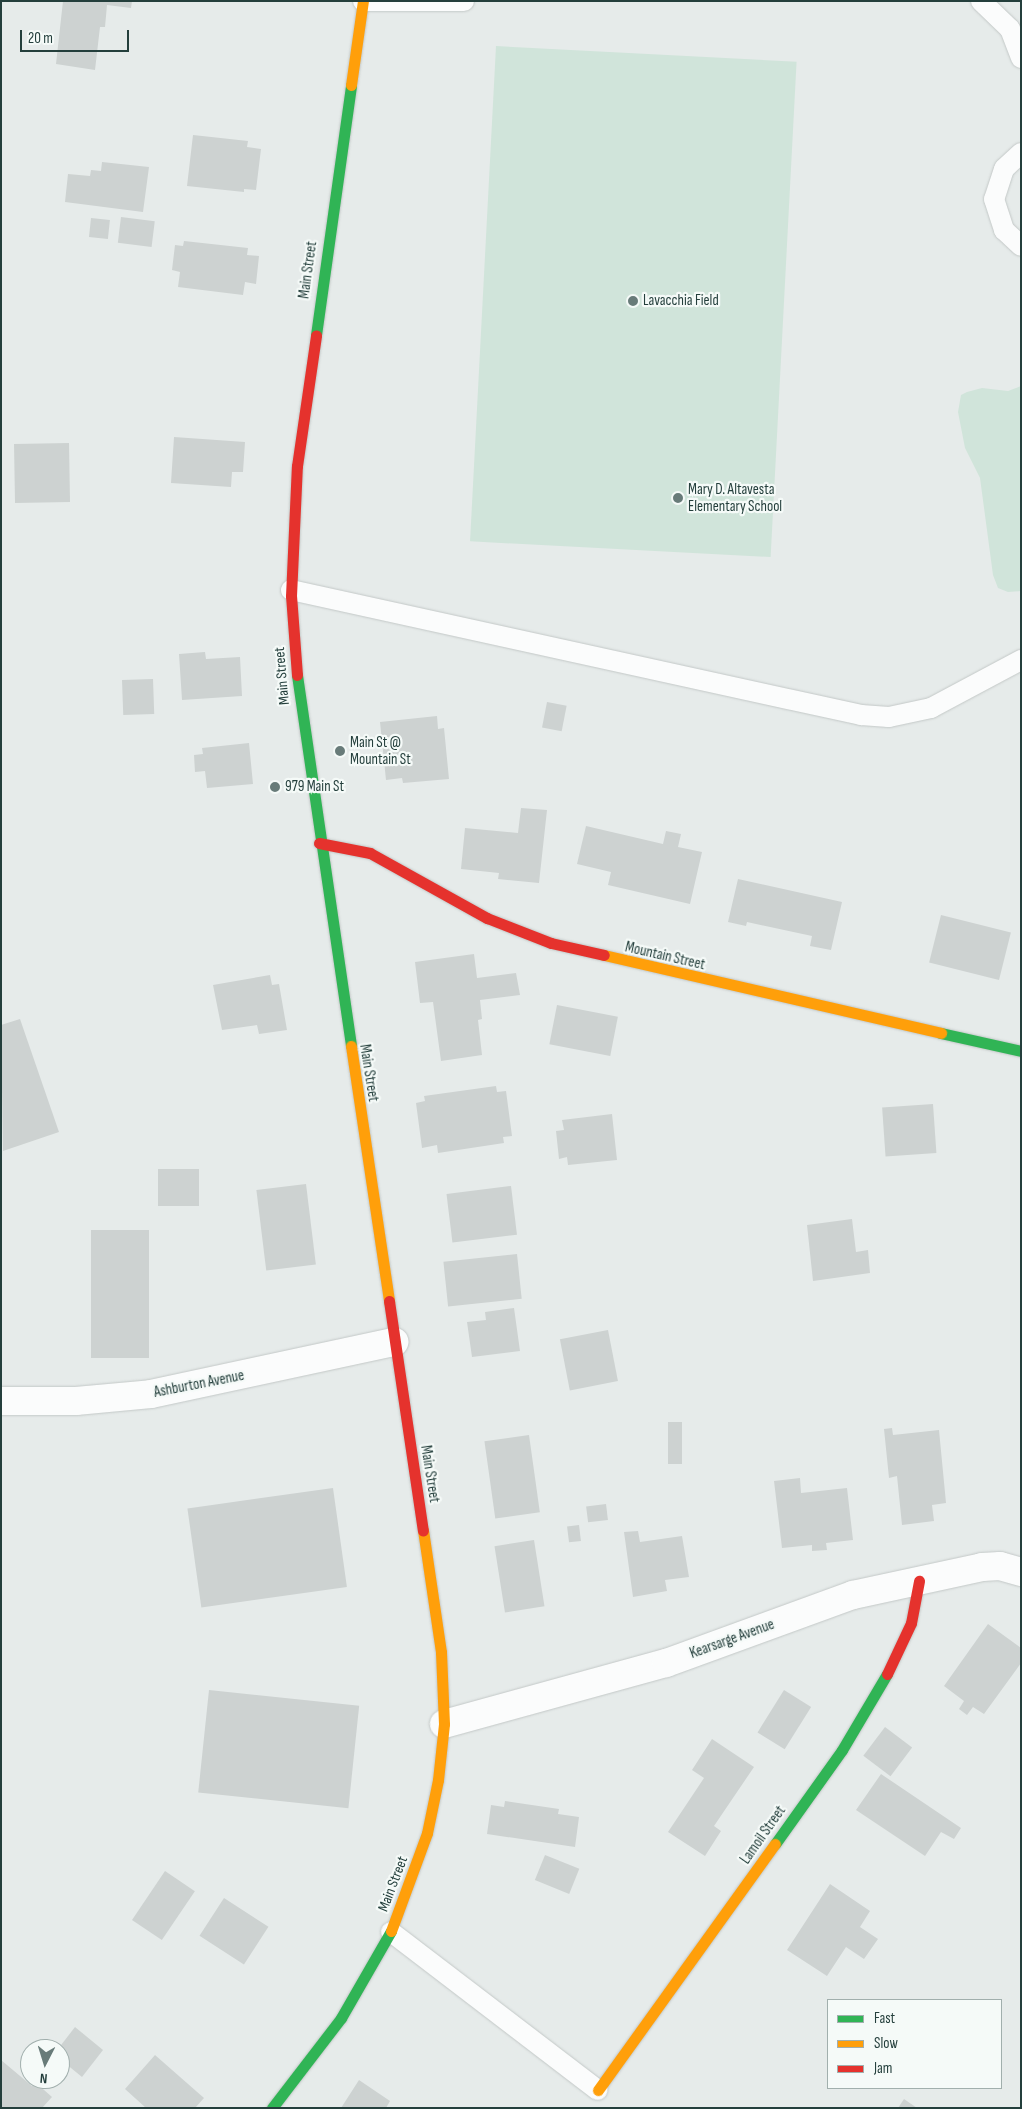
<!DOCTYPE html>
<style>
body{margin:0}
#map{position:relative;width:1022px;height:2109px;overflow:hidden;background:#e6ebea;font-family:"Sofia Sans Condensed",sans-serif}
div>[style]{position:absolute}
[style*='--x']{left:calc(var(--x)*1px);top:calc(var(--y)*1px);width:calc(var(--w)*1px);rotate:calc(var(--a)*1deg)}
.green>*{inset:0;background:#d0e4da;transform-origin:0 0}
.building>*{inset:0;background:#cdd2d1;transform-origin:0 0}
.roads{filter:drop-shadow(0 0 1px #c3c8c7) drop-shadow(0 0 1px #c3c8c7)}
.lane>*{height:20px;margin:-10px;padding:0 10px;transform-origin:10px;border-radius:10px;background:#fbfcfc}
.street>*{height:28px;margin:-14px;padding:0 14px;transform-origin:14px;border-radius:14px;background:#fbfcfc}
.fast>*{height:11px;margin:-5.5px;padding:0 5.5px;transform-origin:5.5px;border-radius:5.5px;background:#30b455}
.slow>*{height:11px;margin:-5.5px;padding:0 5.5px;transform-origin:5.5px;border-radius:5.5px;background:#ff9f0a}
.jam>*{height:11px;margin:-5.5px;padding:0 5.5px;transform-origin:5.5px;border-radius:5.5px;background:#e5322d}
.dots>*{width:14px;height:14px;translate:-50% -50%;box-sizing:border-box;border:2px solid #f5faf8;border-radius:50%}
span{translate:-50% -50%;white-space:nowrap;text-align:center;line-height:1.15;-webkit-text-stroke:4.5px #f5faf8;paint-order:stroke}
.street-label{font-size:15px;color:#243f3c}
.poi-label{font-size:15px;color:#243f3c}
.left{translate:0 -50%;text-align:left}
.frame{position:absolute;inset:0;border:2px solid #243f3c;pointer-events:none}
.legend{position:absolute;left:827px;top:1999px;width:175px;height:90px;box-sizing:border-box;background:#f5faf8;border:1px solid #a1afad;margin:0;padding:6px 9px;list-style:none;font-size:15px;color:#243f3c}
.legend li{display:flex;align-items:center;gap:10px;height:25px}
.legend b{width:25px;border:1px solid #a1afad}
.north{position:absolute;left:20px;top:2039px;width:50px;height:50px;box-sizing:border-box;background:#f5faf8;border:1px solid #a1afad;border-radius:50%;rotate:185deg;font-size:14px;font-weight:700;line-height:20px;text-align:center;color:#243f3c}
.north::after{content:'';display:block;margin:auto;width:18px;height:22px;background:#687b79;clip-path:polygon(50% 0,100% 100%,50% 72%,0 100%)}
.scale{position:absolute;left:20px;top:30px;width:109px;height:22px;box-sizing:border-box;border:2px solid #243f3c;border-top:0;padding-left:6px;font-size:15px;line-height:18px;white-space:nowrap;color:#243f3c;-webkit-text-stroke:4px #f5faf8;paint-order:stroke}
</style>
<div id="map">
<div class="green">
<div style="left:496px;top:46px;width:301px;height:496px;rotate:3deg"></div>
<div style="clip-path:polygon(1021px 386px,1021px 591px,1008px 592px,998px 588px,993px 575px,980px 478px,965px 448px,958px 412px,961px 395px,967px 392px,982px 388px,1008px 391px)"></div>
</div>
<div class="building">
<div style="clip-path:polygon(63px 1px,132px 1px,131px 8px,107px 5px,105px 27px,100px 27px,95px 70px,56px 64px)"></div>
<div style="clip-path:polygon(193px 135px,248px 141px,247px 147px,261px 149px,256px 190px,244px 189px,244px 192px,187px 186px)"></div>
<div style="clip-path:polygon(102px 162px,149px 167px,143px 212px,65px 202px,68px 174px,90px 176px,91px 170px,101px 171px)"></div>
<div style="left:121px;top:217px;width:34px;height:26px;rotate:7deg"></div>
<div style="left:91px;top:218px;width:19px;height:19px;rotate:6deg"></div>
<div style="clip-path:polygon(184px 241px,248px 248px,247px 255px,259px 256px,256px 284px,245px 282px,243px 295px,178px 287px,180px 272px,172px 270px,175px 245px,183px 246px)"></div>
<div style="clip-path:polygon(174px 437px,245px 442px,243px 472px,232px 472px,231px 487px,171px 483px)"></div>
<div style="left:69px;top:443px;width:59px;height:55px;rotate:89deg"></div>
<div style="clip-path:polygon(205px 652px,206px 659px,240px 657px,242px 696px,182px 700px,179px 654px)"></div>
<div style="left:153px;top:679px;width:35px;height:31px;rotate:88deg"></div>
<div style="left:547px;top:702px;width:20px;height:26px;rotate:11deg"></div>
<div style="clip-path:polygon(437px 716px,438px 729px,444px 728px,449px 779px,403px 783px,402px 778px,386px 780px,380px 722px)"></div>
<div style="clip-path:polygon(249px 743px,253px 784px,207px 788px,205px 771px,195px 772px,194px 755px,203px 754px,202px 748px)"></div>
<div style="clip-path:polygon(521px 808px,547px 810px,539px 883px,498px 879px,499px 873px,461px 869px,465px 828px,518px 833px)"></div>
<div style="clip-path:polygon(586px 826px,663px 844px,666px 831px,681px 834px,678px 847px,702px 852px,690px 904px,608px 885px,611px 872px,577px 864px)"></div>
<div style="clip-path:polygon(738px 879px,842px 902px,831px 950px,810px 946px,812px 936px,747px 922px,746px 926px,728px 922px)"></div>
<div style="left:941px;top:915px;width:72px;height:49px;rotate:14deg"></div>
<div style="clip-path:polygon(474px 954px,477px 978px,516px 973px,520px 995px,480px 1000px,482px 1019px,478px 1020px,482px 1055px,441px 1061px,433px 1002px,420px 1003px,415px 962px)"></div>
<div style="clip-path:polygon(270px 975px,272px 985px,279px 984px,287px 1030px,259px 1034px,257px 1025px,222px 1030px,213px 985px)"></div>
<div style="left:557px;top:1005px;width:62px;height:40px;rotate:11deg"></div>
<div style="clip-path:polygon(20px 1019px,59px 1132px,3px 1151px,1px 1025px)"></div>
<div style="clip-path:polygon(496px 1086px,497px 1092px,506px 1091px,512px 1136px,503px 1137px,504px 1143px,438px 1153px,437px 1145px,422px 1148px,416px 1103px,425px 1101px,424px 1096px)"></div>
<div style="left:933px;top:1104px;width:49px;height:51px;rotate:86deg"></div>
<div style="clip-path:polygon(612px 1114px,617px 1160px,568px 1165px,567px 1157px,559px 1159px,556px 1131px,564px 1130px,562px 1120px)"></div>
<div style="left:158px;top:1169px;width:41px;height:37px"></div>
<div style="left:306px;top:1184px;width:81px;height:50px;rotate:83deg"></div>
<div style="left:511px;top:1186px;width:49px;height:65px;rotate:83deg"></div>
<div style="clip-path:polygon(852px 1219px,856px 1252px,868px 1250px,870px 1273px,813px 1281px,807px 1225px)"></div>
<div style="left:91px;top:1230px;width:58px;height:128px"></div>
<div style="left:517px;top:1254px;width:45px;height:74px;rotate:84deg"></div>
<div style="clip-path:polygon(514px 1308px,520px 1351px,472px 1357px,467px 1322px,486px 1320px,485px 1312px)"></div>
<div style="left:608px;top:1330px;width:52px;height:49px;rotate:79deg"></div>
<div style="left:668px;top:1422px;width:14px;height:42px"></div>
<div style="clip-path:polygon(892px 1428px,893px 1435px,939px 1430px,946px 1503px,932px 1505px,934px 1521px,902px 1525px,897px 1476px,889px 1478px,884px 1429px)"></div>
<div style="left:529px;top:1435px;width:78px;height:45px;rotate:82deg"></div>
<div style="clip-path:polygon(800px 1478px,801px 1493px,847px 1488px,853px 1540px,826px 1543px,827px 1550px,812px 1551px,812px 1545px,782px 1548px,774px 1481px)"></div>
<div style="left:333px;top:1488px;width:100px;height:147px;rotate:82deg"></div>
<div style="left:606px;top:1504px;width:16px;height:20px;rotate:83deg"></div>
<div style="left:579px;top:1525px;width:16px;height:12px;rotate:83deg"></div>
<div style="clip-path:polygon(638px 1531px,640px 1542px,682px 1536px,689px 1577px,665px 1580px,667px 1591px,633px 1597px,624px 1532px)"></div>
<div style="left:534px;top:1540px;width:67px;height:40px;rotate:81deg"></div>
<div style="clip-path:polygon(988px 1624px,1021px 1648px,1021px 1663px,984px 1714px,973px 1707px,967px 1715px,959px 1709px,964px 1701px,944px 1686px)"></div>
<div style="left:209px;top:1690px;width:151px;height:103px;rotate:6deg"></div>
<div style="left:784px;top:1690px;width:32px;height:50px;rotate:32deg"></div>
<div style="left:885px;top:1727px;width:34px;height:36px;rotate:37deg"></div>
<div style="clip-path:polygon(712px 1739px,754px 1767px,714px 1826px,721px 1831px,705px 1856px,668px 1832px,704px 1778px,692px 1770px)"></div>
<div style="clip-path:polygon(881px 1774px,961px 1828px,954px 1839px,941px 1832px,925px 1856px,856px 1810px)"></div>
<div style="clip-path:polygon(505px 1801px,559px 1809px,558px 1814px,579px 1817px,575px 1847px,487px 1834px,491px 1805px,504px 1807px)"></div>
<div style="left:545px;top:1855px;width:37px;height:27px;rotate:22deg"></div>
<div style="left:165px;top:1871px;width:36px;height:59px;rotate:34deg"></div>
<div style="clip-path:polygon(830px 1884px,870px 1911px,860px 1927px,878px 1939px,864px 1959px,846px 1947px,827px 1976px,787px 1950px)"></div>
<div style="left:224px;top:1898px;width:53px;height:45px;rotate:33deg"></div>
<div style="clip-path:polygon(75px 2027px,103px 2050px,82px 2077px,60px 2059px,58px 2049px)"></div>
<div style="clip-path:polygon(155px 2055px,204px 2098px,195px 2108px,146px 2108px,125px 2089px)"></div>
<div style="clip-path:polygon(1px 2060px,32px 2086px,35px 2082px,52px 2097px,42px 2108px,1px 2108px)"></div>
<div style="clip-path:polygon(359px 2080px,390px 2101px,386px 2108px,341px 2108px)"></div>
<div style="clip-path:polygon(904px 2099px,917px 2108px,898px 2108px)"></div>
</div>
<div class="roads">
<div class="lane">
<div style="--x:363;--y:1;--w:101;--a:0"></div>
<div style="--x:981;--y:1;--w:40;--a:44"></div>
<div style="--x:1010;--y:29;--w:31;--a:69"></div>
<div style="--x:1021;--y:153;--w:23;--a:137"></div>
<div style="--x:1004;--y:169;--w:32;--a:108"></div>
<div style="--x:994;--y:199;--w:33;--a:72"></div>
<div style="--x:1004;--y:230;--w:23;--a:43"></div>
<div style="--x:291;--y:590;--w:584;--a:12.37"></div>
<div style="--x:861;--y:715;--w:28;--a:4"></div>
<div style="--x:889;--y:717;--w:43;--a:-12.1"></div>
<div style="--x:931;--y:708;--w:102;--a:-28.1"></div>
<div style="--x:391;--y:1932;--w:260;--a:37.4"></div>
</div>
<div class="street">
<div style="--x:1;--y:1401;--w:75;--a:0"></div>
<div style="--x:76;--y:1401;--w:75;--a:-5.3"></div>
<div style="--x:151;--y:1394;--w:249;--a:-12.1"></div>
<div style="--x:444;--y:1724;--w:230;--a:-15.4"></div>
<div style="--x:666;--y:1663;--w:199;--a:-20"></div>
<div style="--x:853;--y:1595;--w:132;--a:-12.2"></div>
<div style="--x:982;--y:1567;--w:18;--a:-3"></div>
<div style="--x:1000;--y:1566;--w:22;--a:16"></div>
</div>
<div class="fast">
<div style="--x:316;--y:335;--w:252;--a:-82"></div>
<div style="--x:297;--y:675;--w:375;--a:81.7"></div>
<div style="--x:941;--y:1033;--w:82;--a:12.7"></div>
<div style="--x:775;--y:1844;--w:115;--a:-54.5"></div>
<div style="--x:842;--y:1750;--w:88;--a:-59.4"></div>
<div style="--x:272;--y:2108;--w:113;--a:-52.5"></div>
<div style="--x:341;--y:2018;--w:100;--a:-60.1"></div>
</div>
<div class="slow">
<div style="--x:351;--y:85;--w:85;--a:-81.9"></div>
<div style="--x:604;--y:955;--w:346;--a:13"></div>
<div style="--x:351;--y:1046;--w:258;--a:81.5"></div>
<div style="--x:391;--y:1931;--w:104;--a:-69.8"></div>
<div style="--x:427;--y:1833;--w:54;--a:-78.3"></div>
<div style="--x:438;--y:1780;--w:56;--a:-83.9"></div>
<div style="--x:444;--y:1724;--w:72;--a:-92.4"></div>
<div style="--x:441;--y:1652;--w:123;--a:-98.4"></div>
<div style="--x:598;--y:2090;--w:303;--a:-54.3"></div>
</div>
<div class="jam">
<div style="--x:297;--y:675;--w:79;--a:-94.3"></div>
<div style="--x:291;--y:596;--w:130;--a:-87.4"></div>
<div style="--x:297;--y:466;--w:132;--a:-81.7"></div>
<div style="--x:319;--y:843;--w:52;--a:11.1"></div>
<div style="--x:370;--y:853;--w:134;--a:29.1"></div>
<div style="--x:487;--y:918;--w:69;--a:21.3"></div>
<div style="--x:551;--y:943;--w:54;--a:12.8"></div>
<div style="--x:389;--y:1301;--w:232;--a:81.6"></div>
<div style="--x:887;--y:1674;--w:56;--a:-64.8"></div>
<div style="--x:911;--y:1623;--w:43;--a:-79.2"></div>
</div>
</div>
<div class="dots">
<div style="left:633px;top:301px;background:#687b79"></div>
<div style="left:678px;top:498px;background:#687b79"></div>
<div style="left:340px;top:751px;background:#687b79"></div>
<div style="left:275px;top:787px;background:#687b79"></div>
</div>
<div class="street-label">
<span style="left:308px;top:270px;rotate:-82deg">Main Street</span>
<span style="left:282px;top:676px;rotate:-95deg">Main Street</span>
<span style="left:665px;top:956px;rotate:13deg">Mountain Street</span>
<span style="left:369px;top:1073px;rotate:81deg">Main Street</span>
<span style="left:199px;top:1384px;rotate:-11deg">Ashburton Avenue</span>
<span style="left:430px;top:1474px;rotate:81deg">Main Street</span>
<span style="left:732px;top:1639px;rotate:-20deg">Kearsarge Avenue</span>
<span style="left:763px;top:1835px;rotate:-55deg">Lamoil Street</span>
<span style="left:393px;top:1884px;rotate:-69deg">Main Street</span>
</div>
<div class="poi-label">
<span class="left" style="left:643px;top:301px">Lavacchia Field</span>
<span class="left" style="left:688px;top:498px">Mary D. Altavesta<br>Elementary School</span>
<span class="left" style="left:350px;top:751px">Main St @<br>Mountain St</span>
<span class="left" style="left:285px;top:787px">979 Main St</span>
</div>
<div class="frame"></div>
<ul class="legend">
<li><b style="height:6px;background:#30b455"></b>Fast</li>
<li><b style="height:6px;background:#ff9f0a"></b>Slow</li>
<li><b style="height:6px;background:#e5322d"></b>Jam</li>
</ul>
<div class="north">N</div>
<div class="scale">20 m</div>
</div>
